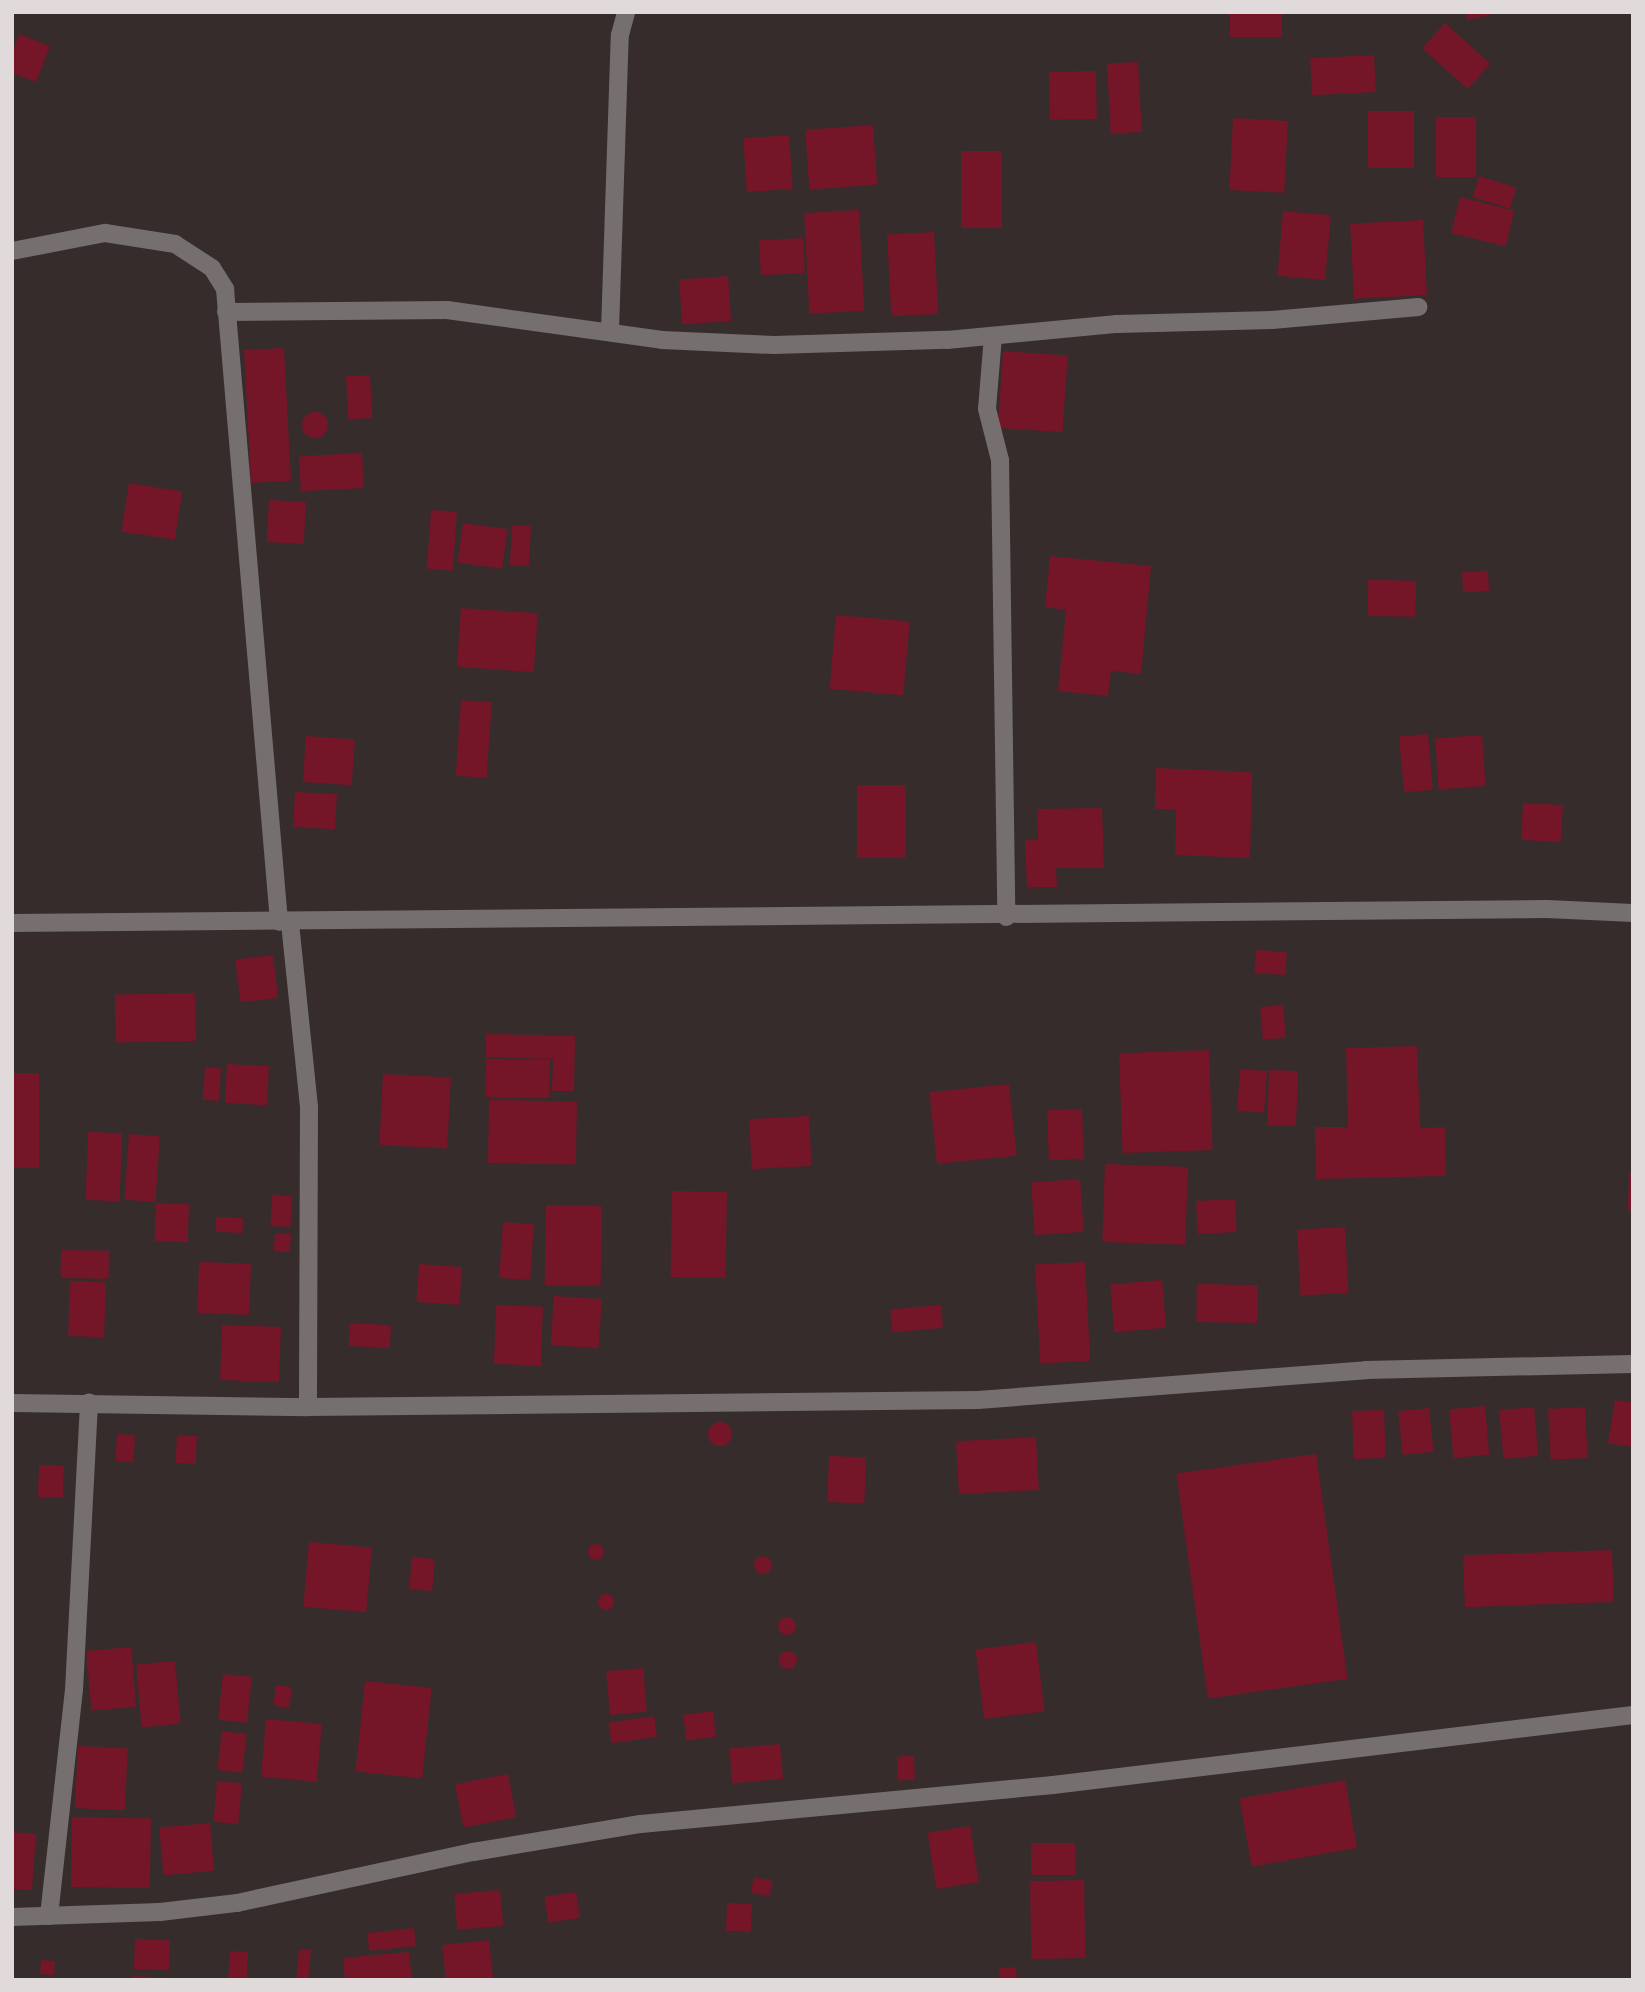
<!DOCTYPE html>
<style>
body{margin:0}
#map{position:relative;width:1645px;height:1992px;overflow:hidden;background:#362c2c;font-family:"DM Sans",sans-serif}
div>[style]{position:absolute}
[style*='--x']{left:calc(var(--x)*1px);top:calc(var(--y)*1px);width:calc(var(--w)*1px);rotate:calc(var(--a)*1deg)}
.building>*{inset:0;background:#741628;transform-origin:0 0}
.round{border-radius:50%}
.minor>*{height:18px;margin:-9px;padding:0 9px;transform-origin:9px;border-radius:9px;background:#756f6f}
span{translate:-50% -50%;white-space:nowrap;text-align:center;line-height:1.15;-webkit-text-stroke:5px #1a1616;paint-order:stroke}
.frame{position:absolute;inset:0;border:14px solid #e1dada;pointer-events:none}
</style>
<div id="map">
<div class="building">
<div style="left:1230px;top:12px;width:52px;height:25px"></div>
<div style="clip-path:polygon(1466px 12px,1489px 12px,1490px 15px,1467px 20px)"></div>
<div style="left:1445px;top:23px;width:61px;height:34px;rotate:42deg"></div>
<div style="clip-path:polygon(19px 34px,50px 46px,36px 82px,12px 73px,12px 53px)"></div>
<div style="left:1374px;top:55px;width:37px;height:64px;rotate:87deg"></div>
<div style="left:1138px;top:62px;width:70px;height:31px;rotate:87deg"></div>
<div style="left:1096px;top:71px;width:48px;height:47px;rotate:89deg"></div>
<div style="left:1368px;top:111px;width:46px;height:57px"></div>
<div style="left:1436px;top:117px;width:40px;height:60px"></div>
<div style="left:1233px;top:118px;width:55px;height:72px;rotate:3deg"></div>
<div style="left:873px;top:125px;width:60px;height:68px;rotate:86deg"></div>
<div style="left:789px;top:135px;width:54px;height:46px;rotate:86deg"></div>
<div style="left:961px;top:151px;width:41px;height:77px"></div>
<div style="left:1479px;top:176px;width:39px;height:22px;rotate:17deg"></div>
<div style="left:1460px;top:197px;width:56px;height:37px;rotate:14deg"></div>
<div style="left:859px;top:210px;width:101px;height:55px;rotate:87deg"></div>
<div style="left:1283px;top:211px;width:48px;height:65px;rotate:5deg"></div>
<div style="left:1423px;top:220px;width:75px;height:73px;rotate:87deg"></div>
<div style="left:934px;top:232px;width:82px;height:47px;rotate:87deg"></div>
<div style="left:803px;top:238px;width:35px;height:44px;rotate:87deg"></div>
<div style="left:728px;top:276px;width:45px;height:49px;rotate:86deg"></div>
<div style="left:284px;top:348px;width:133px;height:40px;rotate:87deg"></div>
<div style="left:1003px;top:351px;width:65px;height:77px;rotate:4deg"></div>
<div style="left:370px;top:375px;width:43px;height:24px;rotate:87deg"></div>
<div class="round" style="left:302px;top:412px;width:26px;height:26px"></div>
<div style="left:362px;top:453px;width:35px;height:63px;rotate:87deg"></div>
<div style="left:129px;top:483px;width:54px;height:49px;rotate:9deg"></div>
<div style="left:269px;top:500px;width:37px;height:42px;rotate:3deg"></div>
<div style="left:431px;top:510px;width:26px;height:59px;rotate:4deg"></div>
<div style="left:463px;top:523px;width:45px;height:40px;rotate:8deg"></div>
<div style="left:512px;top:525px;width:19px;height:40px;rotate:3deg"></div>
<div style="clip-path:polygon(1050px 556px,1151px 566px,1141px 674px,1111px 671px,1108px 696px,1058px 691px,1066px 610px,1045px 607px)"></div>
<div style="left:1488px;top:571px;width:20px;height:26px;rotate:87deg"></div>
<div style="left:1368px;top:580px;width:48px;height:36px;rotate:1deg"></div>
<div style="left:461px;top:608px;width:77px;height:59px;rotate:4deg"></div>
<div style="left:836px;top:615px;width:74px;height:74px;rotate:5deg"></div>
<div style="left:461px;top:700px;width:31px;height:76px;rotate:4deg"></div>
<div style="left:1428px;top:734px;width:56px;height:29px;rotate:85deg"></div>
<div style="left:1482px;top:735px;width:51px;height:47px;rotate:86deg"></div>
<div style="left:306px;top:736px;width:49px;height:46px;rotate:4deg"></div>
<div style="clip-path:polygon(1156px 768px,1252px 772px,1250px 858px,1175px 855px,1176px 809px,1155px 809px)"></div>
<div style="left:857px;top:785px;width:49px;height:73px"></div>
<div style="left:295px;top:792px;width:42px;height:35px;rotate:3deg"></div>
<div style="left:1523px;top:803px;width:40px;height:37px;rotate:3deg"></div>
<div style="clip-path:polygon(1102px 808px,1104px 868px,1056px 868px,1057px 887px,1027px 887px,1025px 840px,1038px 840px,1037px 809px)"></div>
<div style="left:1256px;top:950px;width:31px;height:23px;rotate:4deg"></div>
<div style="left:273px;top:955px;width:43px;height:38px;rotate:83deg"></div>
<div style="left:195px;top:993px;width:48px;height:80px;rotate:89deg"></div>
<div style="left:1283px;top:1005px;width:33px;height:23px;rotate:85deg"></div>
<div style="clip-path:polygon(486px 1034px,575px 1036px,574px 1091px,552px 1091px,553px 1059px,486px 1057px)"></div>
<div style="clip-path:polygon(1417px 1046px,1420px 1128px,1445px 1127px,1446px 1176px,1316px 1179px,1315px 1127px,1348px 1127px,1346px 1048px)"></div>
<div style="left:1209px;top:1050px;width:100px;height:90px;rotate:88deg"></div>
<div style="left:486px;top:1059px;width:64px;height:38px;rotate:1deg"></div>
<div style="left:227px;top:1064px;width:42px;height:39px;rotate:3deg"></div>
<div style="left:205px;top:1067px;width:16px;height:33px;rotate:4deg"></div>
<div style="left:1240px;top:1069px;width:27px;height:42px;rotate:4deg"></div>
<div style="left:1269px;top:1070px;width:29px;height:55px;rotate:2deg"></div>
<div style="left:12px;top:1073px;width:27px;height:95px"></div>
<div style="left:383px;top:1074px;width:68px;height:71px;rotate:3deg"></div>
<div style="left:1009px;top:1084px;width:72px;height:80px;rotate:84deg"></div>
<div style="left:489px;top:1100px;width:88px;height:63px;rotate:1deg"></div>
<div style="left:1082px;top:1109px;width:50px;height:35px;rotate:88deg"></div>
<div style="left:809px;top:1116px;width:50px;height:60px;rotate:87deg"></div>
<div style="left:88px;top:1132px;width:34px;height:68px;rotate:2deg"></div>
<div style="left:129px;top:1134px;width:31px;height:66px;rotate:4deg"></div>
<div style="left:1105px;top:1164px;width:83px;height:78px;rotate:2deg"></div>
<div style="clip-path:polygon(1629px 1173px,1633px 1173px,1633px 1211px,1628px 1210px)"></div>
<div style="left:1080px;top:1179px;width:53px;height:49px;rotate:86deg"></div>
<div style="left:672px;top:1191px;width:55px;height:86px;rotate:1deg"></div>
<div style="left:272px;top:1195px;width:20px;height:31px;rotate:3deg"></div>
<div style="left:1235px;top:1199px;width:33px;height:39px;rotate:87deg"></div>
<div style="left:156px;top:1203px;width:33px;height:38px;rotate:2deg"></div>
<div style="left:546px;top:1205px;width:56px;height:80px;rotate:1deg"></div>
<div style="left:216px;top:1217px;width:27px;height:15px;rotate:2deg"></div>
<div style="left:503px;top:1222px;width:31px;height:56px;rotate:4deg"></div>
<div style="left:1345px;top:1227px;width:66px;height:48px;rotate:87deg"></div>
<div style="left:275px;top:1233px;width:16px;height:18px;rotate:4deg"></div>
<div style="left:61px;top:1250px;width:48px;height:28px;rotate:1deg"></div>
<div style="left:199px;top:1262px;width:52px;height:51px;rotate:2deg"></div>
<div style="left:1085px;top:1262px;width:99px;height:50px;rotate:87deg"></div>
<div style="left:419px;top:1264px;width:43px;height:38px;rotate:4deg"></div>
<div style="left:1162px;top:1280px;width:48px;height:52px;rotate:85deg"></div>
<div style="left:70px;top:1281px;width:36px;height:55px;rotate:2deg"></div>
<div style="left:1197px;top:1284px;width:61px;height:38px;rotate:1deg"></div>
<div style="left:554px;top:1296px;width:48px;height:49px;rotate:4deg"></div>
<div style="left:496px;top:1305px;width:47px;height:59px;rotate:2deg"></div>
<div style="left:941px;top:1305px;width:23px;height:51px;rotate:85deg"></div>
<div style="left:350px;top:1323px;width:41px;height:23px;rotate:3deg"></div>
<div style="left:222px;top:1325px;width:59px;height:55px;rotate:2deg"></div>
<div style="clip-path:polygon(1615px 1400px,1633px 1403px,1633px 1447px,1608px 1443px)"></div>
<div style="left:1485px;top:1406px;width:49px;height:36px;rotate:85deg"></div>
<div style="left:1534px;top:1407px;width:49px;height:35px;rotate:85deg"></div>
<div style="left:1585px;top:1407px;width:51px;height:37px;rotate:87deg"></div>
<div style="left:1429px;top:1408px;width:44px;height:31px;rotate:84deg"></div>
<div style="left:1384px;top:1410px;width:48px;height:32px;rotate:88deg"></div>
<div class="round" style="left:708px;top:1422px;width:24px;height:24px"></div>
<div style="left:117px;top:1434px;width:18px;height:27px;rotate:3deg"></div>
<div style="left:177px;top:1435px;width:20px;height:28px;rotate:3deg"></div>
<div style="left:1036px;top:1437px;width:53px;height:80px;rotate:87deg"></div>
<div style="left:1316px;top:1454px;width:227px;height:141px;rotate:82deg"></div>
<div style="left:829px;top:1456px;width:37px;height:46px;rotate:2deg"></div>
<div style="left:39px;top:1465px;width:25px;height:32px;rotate:2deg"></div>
<div style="left:309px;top:1542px;width:63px;height:65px;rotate:5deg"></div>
<div class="round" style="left:588px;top:1544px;width:16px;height:16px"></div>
<div style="left:1612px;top:1550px;width:52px;height:149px;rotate:88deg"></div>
<div class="round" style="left:754px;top:1556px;width:18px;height:18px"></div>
<div style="left:412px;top:1557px;width:23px;height:32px;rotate:5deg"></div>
<div class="round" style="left:598px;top:1594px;width:16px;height:16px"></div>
<div class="round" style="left:778px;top:1617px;width:18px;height:18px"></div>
<div style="left:1036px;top:1642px;width:70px;height:61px;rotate:83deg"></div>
<div style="left:131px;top:1647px;width:60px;height:45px;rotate:85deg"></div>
<div class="round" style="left:779px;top:1651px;width:18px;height:18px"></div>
<div style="left:175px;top:1661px;width:63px;height:39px;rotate:85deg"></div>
<div style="left:643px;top:1668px;width:44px;height:37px;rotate:85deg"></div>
<div style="left:223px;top:1674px;width:29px;height:46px;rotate:6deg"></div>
<div style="left:365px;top:1681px;width:67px;height:91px;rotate:6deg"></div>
<div style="left:276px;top:1685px;width:16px;height:21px;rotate:7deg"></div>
<div style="left:713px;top:1711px;width:26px;height:30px;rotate:83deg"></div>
<div style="left:654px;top:1716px;width:21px;height:46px;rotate:82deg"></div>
<div style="left:266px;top:1719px;width:56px;height:58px;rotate:5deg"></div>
<div style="left:222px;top:1731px;width:25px;height:39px;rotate:7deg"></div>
<div style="left:780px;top:1744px;width:35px;height:51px;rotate:85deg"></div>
<div style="left:78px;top:1746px;width:50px;height:62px;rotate:3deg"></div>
<div style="left:914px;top:1756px;width:24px;height:17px;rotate:88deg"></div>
<div style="left:508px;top:1774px;width:44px;height:54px;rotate:79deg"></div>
<div style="left:1345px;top:1780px;width:69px;height:107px;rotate:80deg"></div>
<div style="left:217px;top:1781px;width:25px;height:41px;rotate:5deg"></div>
<div style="left:72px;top:1817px;width:79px;height:70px;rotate:1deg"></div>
<div style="left:210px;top:1823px;width:48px;height:51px;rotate:85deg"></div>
<div style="left:970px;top:1826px;width:57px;height:43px;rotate:81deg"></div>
<div style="clip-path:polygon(12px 1832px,36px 1834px,32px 1890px,12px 1889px)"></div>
<div style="left:1075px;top:1843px;width:32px;height:44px;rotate:90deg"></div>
<div style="left:754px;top:1877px;width:19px;height:16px;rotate:12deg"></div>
<div style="left:1084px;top:1880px;width:78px;height:54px;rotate:89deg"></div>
<div style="left:500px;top:1890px;width:36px;height:46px;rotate:85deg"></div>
<div style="left:576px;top:1892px;width:26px;height:32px;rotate:81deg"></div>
<div style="left:727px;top:1903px;width:25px;height:28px;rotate:2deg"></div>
<div style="left:414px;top:1928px;width:18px;height:47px;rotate:84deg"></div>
<div style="left:135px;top:1939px;width:35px;height:30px;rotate:2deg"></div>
<div style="left:489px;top:1940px;width:40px;height:47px;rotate:84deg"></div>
<div style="left:299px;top:1949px;width:12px;height:31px;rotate:5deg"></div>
<div style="left:230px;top:1951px;width:18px;height:29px;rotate:3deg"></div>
<div style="clip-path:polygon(409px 1952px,412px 1980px,345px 1980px,343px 1958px)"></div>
<div style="left:41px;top:1960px;width:14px;height:14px;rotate:4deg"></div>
<div style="left:1016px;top:1967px;width:13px;height:17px;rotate:86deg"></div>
<div style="clip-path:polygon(133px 1976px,173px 1978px,173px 1980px,133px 1980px)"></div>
</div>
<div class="minor">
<div style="--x:12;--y:251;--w:95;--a:-11"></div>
<div style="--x:105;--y:233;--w:71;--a:8.9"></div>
<div style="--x:175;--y:244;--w:44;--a:33"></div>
<div style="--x:212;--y:268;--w:25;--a:58"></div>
<div style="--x:225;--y:289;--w:635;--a:85.12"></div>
<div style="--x:226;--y:312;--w:221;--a:-0.5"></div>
<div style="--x:447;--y:310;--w:217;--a:7.9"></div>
<div style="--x:662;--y:340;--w:112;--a:2.6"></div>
<div style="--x:774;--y:345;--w:173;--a:-1.7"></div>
<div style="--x:947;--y:340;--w:171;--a:-5.4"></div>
<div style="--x:1117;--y:324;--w:155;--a:-1.5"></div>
<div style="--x:1272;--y:320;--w:147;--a:-5.1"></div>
<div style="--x:610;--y:330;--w:295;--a:-88.1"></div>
<div style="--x:620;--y:35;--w:24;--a:-75"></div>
<div style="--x:993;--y:336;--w:73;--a:94.7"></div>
<div style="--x:987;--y:409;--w:53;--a:75.7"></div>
<div style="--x:1000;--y:460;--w:457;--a:89.2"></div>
<div style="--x:12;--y:923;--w:1535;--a:-0.52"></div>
<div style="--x:1547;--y:909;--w:86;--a:2.7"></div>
<div style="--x:290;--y:923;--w:185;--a:84.1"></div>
<div style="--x:309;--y:1107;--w:300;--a:90.2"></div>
<div style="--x:12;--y:1403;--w:296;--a:0.8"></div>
<div style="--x:308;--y:1407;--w:670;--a:-0.6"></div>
<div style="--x:978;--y:1400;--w:389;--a:-4.4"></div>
<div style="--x:1366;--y:1370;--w:267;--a:-1.3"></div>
<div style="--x:49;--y:1916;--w:227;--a:-83.7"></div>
<div style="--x:74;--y:1690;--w:288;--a:-87"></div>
<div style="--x:12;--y:1917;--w:148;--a:-1.9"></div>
<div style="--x:160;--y:1912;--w:78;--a:-6.7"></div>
<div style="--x:237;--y:1903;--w:241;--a:-12.2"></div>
<div style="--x:473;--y:1852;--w:170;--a:-9.5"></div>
<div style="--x:641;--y:1824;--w:414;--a:-5.4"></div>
<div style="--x:1053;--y:1785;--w:584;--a:-6.88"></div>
</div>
<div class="frame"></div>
</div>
